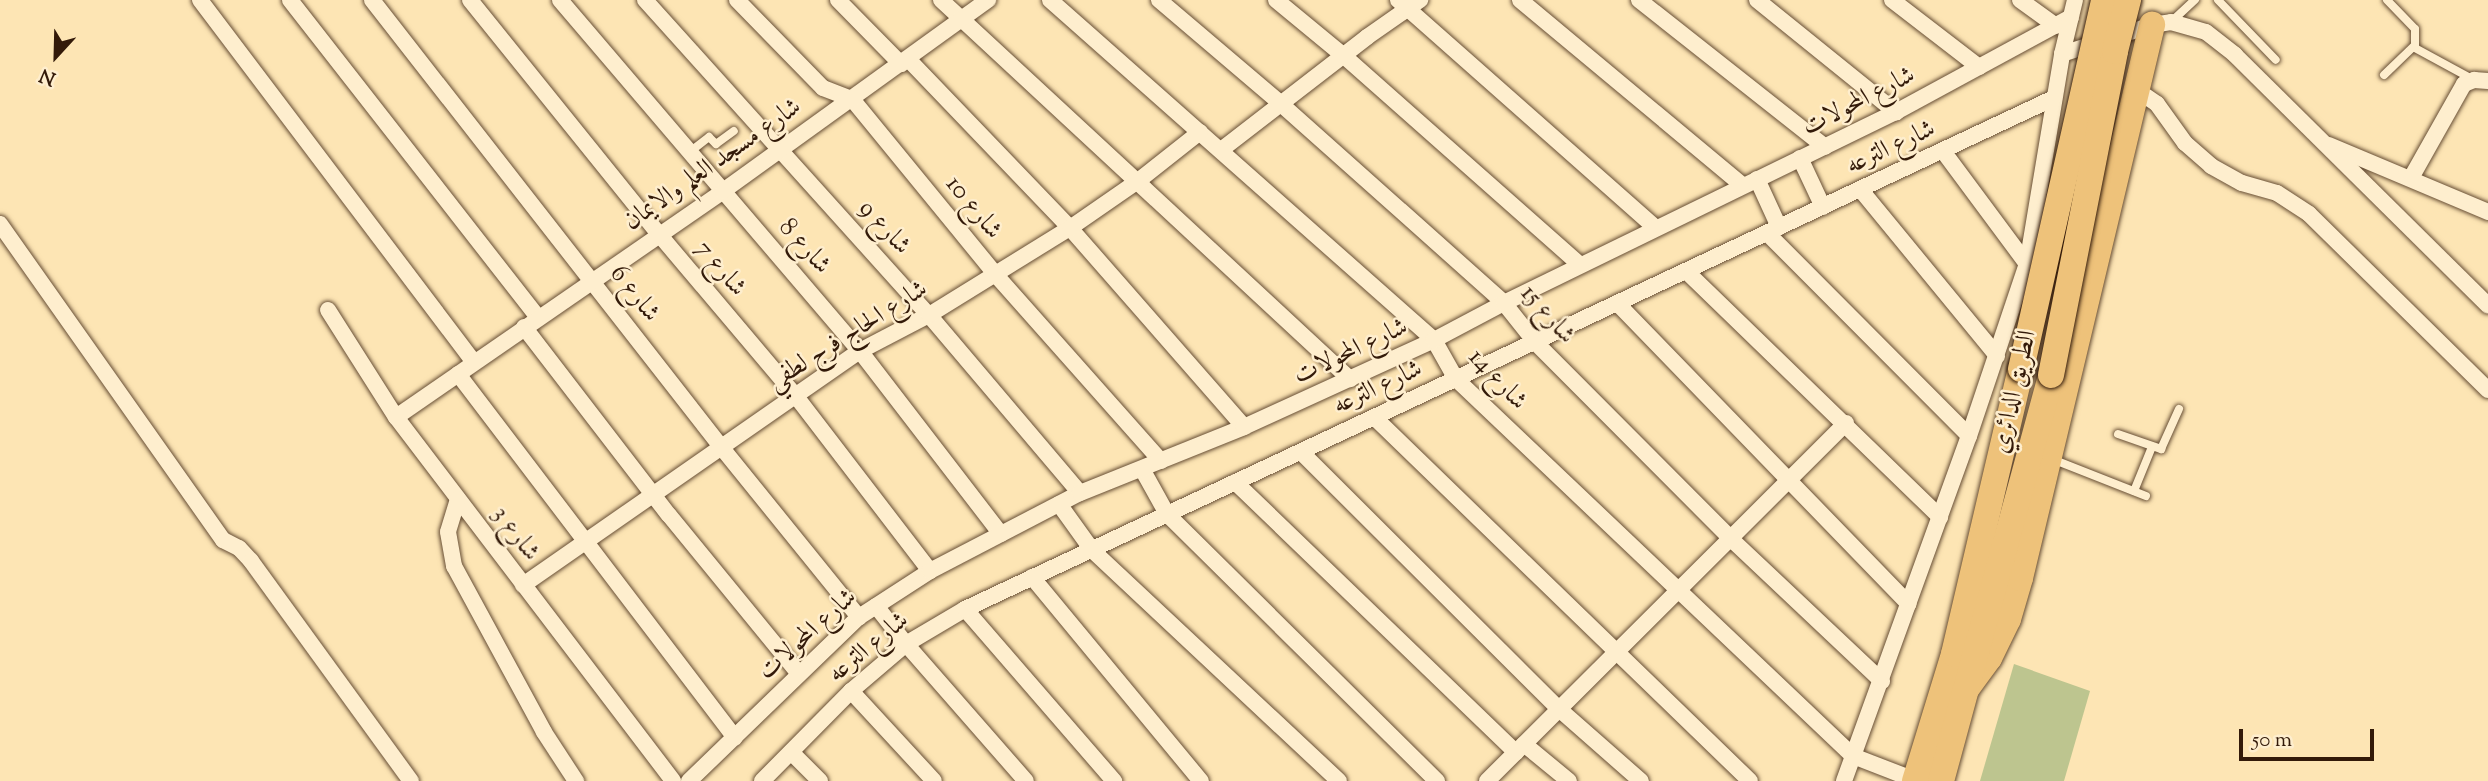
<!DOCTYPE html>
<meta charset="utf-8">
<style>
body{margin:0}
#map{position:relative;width:2488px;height:781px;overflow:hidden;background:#fde5b4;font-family:"Sorts Mill Goudy",Amiri,serif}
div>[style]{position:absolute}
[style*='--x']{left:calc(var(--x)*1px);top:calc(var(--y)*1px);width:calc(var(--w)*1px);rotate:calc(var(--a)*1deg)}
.green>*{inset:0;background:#bdc58f}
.roads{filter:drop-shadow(0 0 2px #664d34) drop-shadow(0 0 2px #664d34)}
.lane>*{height:8px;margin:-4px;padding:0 4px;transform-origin:4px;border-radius:4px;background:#feeece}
.street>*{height:16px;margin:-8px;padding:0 8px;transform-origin:8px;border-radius:8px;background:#feeece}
.primary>*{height:26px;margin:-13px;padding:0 13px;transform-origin:13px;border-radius:13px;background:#eec27a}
.bridges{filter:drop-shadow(0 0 2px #331a09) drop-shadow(0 0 2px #331a09)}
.primary-bridge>*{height:26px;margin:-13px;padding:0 13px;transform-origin:13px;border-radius:13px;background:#eec27a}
span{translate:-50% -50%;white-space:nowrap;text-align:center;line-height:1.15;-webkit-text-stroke:5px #feeece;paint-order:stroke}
.street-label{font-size:26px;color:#331a09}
.north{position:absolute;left:21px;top:21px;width:70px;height:70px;-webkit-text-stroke:5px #feeece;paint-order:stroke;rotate:202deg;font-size:19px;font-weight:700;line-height:28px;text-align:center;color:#331a09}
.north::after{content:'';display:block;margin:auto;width:24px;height:32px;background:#331a09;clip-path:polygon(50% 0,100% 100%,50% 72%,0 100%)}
.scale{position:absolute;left:2239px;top:729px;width:135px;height:32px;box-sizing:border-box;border:4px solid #331a09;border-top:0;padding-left:9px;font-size:21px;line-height:24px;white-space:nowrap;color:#331a09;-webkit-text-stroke:5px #feeece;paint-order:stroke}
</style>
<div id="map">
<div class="green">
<div style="clip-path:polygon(2014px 664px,2090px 691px,2064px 781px,1980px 781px)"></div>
</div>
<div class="roads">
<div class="lane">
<div style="--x:2218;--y:0;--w:83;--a:46"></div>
<div style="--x:2387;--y:0;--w:40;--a:46"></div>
<div style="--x:2415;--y:29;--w:19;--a:90"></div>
<div style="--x:2415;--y:48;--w:67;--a:28.5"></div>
<div style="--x:2171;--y:22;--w:33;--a:-43"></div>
<div style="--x:2384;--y:75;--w:42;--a:-44"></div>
<div style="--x:691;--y:151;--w:23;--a:-38"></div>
<div style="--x:709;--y:137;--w:10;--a:45"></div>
<div style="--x:716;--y:144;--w:22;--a:-36"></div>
<div style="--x:2118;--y:434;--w:46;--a:19.2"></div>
<div style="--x:2161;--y:449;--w:44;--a:-65.8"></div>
<div style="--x:2052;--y:459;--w:101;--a:21.5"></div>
<div style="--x:2134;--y:491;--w:48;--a:-67.8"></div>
</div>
<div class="street">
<div style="--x:200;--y:0;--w:454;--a:52.9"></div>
<div style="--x:290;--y:0;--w:402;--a:52"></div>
<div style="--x:372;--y:0;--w:569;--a:52"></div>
<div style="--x:722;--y:448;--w:218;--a:51"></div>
<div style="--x:470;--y:0;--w:299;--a:51.1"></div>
<div style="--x:658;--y:233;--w:212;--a:49.8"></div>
<div style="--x:795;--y:395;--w:222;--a:52.5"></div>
<div style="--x:560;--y:0;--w:462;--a:49.5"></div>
<div style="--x:860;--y:351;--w:231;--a:52.4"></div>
<div style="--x:645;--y:0;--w:424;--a:48"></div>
<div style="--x:929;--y:315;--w:233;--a:49.7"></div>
<div style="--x:737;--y:0;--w:123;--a:45.7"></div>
<div style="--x:823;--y:88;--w:31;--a:21"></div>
<div style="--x:852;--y:99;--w:226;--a:50.7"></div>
<div style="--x:995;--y:274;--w:250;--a:48.4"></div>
<div style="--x:838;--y:0;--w:90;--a:45.5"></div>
<div style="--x:941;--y:0;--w:558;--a:42.82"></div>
<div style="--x:1050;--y:0;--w:513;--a:41.52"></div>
<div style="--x:1434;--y:340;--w:45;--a:60.6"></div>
<div style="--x:1456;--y:379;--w:547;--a:43.52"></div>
<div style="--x:1853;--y:756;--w:66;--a:21.2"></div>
<div style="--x:1159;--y:0;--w:160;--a:40.4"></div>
<div style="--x:1281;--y:104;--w:299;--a:41.7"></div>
<div style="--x:1504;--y:303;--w:50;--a:51.5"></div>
<div style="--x:1535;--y:342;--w:276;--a:45.1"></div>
<div style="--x:1730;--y:538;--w:209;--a:43.3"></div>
<div style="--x:1276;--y:0;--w:88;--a:39.5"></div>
<div style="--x:1344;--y:56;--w:315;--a:41.5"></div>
<div style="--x:1398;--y:0;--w:344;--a:41.5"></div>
<div style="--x:1520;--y:0;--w:289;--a:39.8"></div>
<div style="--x:1639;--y:0;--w:237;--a:38.3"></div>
<div style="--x:1757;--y:0;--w:179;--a:38.9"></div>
<div style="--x:1892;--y:0;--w:110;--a:37.6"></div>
<div style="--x:2020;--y:0;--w:44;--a:35.8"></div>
<div style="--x:2062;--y:54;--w:95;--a:-17.9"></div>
<div style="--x:2152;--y:25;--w:19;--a:-9"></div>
<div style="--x:2171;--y:22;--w:36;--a:16"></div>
<div style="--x:2206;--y:32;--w:37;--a:38"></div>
<div style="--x:2235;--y:55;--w:356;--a:44.7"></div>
<div style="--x:908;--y:59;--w:234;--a:46.2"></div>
<div style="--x:1070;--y:228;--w:264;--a:48.8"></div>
<div style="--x:2138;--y:91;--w:23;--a:34"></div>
<div style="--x:2157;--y:104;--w:48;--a:54.3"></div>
<div style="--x:2185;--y:143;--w:35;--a:41"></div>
<div style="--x:2211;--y:166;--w:35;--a:29"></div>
<div style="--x:2242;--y:183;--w:36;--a:16"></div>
<div style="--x:2277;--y:193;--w:38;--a:33"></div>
<div style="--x:2309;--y:214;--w:251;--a:44.5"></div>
<div style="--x:2329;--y:145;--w:173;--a:22.8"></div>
<div style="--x:1221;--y:150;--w:185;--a:-37.7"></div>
<div style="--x:1367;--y:37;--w:65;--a:-34.9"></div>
<div style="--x:1943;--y:151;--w:141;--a:53.4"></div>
<div style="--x:1800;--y:158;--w:54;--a:64.9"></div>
<div style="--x:2411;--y:178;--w:108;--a:-60.6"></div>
<div style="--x:2464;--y:84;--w:11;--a:-22"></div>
<div style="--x:2474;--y:80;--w:14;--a:4"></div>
<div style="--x:1757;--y:179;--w:53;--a:65.4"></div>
<div style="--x:1860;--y:189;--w:216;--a:50.6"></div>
<div style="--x:0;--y:224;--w:387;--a:54.8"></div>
<div style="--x:223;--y:540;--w:18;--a:27"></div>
<div style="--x:239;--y:548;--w:18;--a:47"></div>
<div style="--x:251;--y:561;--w:272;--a:54"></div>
<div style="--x:1767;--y:233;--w:286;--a:45.1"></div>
<div style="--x:1686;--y:271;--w:354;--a:44.1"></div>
<div style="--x:1617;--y:303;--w:419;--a:45.9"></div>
<div style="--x:328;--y:310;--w:127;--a:57.6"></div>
<div style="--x:396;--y:417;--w:457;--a:52.7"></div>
<div style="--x:524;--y:327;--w:237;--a:52.4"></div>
<div style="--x:669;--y:515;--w:205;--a:50.7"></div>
<div style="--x:458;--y:374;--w:457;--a:52.7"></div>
<div style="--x:396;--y:417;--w:397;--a:-34.6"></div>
<div style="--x:723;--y:191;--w:327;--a:-35.8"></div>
<div style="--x:1374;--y:417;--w:523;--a:44.07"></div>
<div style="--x:1301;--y:452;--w:364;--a:44.9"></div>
<div style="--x:1559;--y:709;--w:109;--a:41.3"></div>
<div style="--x:1142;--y:469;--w:51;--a:60.9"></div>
<div style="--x:1167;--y:514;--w:380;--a:44.7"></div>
<div style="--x:1235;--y:482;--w:390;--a:43.9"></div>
<div style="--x:458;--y:499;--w:34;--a:107"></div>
<div style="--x:448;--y:532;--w:35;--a:80"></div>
<div style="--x:454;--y:566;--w:189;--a:61.5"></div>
<div style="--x:544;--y:732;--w:59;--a:56.9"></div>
<div style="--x:1059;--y:504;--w:57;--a:54.3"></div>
<div style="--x:1092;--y:550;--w:338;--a:43.1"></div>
<div style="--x:1032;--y:577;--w:265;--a:50.4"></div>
<div style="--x:523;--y:585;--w:410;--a:-34.8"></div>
<div style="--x:860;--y:351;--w:78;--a:-27.6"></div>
<div style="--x:929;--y:315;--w:166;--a:-31.7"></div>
<div style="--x:1070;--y:228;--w:83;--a:-34.7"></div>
<div style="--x:1138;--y:181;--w:79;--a:-38.3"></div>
<div style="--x:876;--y:606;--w:48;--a:51.7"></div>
<div style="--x:906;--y:644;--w:182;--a:48.8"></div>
<div style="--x:965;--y:609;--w:228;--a:49.1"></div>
<div style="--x:851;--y:691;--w:122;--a:47.3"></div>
<div style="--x:1524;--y:744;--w:58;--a:39.4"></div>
<div style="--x:791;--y:752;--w:41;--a:45"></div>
<div style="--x:689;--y:781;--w:236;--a:-44"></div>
<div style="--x:859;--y:617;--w:85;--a:-32.9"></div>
<div style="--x:930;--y:571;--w:169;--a:-27.5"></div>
<div style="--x:1080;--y:493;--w:177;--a:-21.9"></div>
<div style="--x:1244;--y:427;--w:209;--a:-24.6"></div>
<div style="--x:1434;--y:340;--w:79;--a:-27.9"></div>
<div style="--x:1504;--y:303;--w:436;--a:-26"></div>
<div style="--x:1896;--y:112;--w:199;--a:-28.5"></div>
<div style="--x:762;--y:781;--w:127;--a:-45.3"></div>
<div style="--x:851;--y:691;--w:72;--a:-40.5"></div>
<div style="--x:906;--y:644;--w:69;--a:-30.7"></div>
<div style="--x:965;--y:609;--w:1203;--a:-25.14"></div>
<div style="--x:1487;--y:781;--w:507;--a:-44.92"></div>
<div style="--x:1844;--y:781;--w:367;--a:-70.1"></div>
<div style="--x:1969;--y:436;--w:182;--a:-71.4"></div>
<div style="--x:2027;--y:264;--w:213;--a:-80.5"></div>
<div style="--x:2062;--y:54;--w:56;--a:-76.5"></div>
</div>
<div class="primary">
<div style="--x:1964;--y:692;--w:42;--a:-53.7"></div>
<div style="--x:1989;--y:658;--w:43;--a:-64"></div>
<div style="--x:2008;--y:619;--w:43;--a:-73.7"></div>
<div style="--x:2020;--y:578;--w:569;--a:-76.57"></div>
<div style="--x:1915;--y:781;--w:133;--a:-72.9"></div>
<div style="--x:1954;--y:654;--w:293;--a:-76.8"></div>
<div style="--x:1941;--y:781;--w:421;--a:-74.8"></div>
</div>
</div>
<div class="bridges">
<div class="primary-bridge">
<div style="--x:2021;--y:369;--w:378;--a:-77.3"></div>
<div style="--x:2051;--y:375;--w:330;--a:-78.8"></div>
<div style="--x:2115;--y:51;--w:53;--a:-75.7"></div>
</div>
</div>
<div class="street-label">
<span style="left:1859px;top:102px;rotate:-27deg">شارع المحولات</span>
<span style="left:1891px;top:148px;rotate:-25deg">شارع الترعه</span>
<span style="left:713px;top:165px;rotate:-35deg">شارع مسجد العلم والايمان</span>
<span style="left:973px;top:208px;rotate:51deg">شارع 10</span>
<span style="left:884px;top:228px;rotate:48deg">شارع 9</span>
<span style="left:804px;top:247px;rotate:49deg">شارع 8</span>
<span style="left:720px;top:269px;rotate:50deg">شارع 7</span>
<span style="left:634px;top:294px;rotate:52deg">شارع 6</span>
<span style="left:1547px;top:315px;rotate:49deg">شارع 15</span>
<span style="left:848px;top:336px;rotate:-32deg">شارع الحاج فرج لطفي</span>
<span style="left:1351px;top:352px;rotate:-25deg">شارع المحولات</span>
<span style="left:1497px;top:380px;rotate:47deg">شارع 14</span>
<span style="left:1378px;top:388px;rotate:-25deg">شارع الترعه</span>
<span style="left:2015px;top:392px;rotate:-77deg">الطريق الدائري</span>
<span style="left:515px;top:534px;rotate:53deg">شارع 3</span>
<span style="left:808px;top:635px;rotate:-42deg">شارع المحولات</span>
<span style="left:869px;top:648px;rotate:-39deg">شارع الترعه</span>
</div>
<div class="north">N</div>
<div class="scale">50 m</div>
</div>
